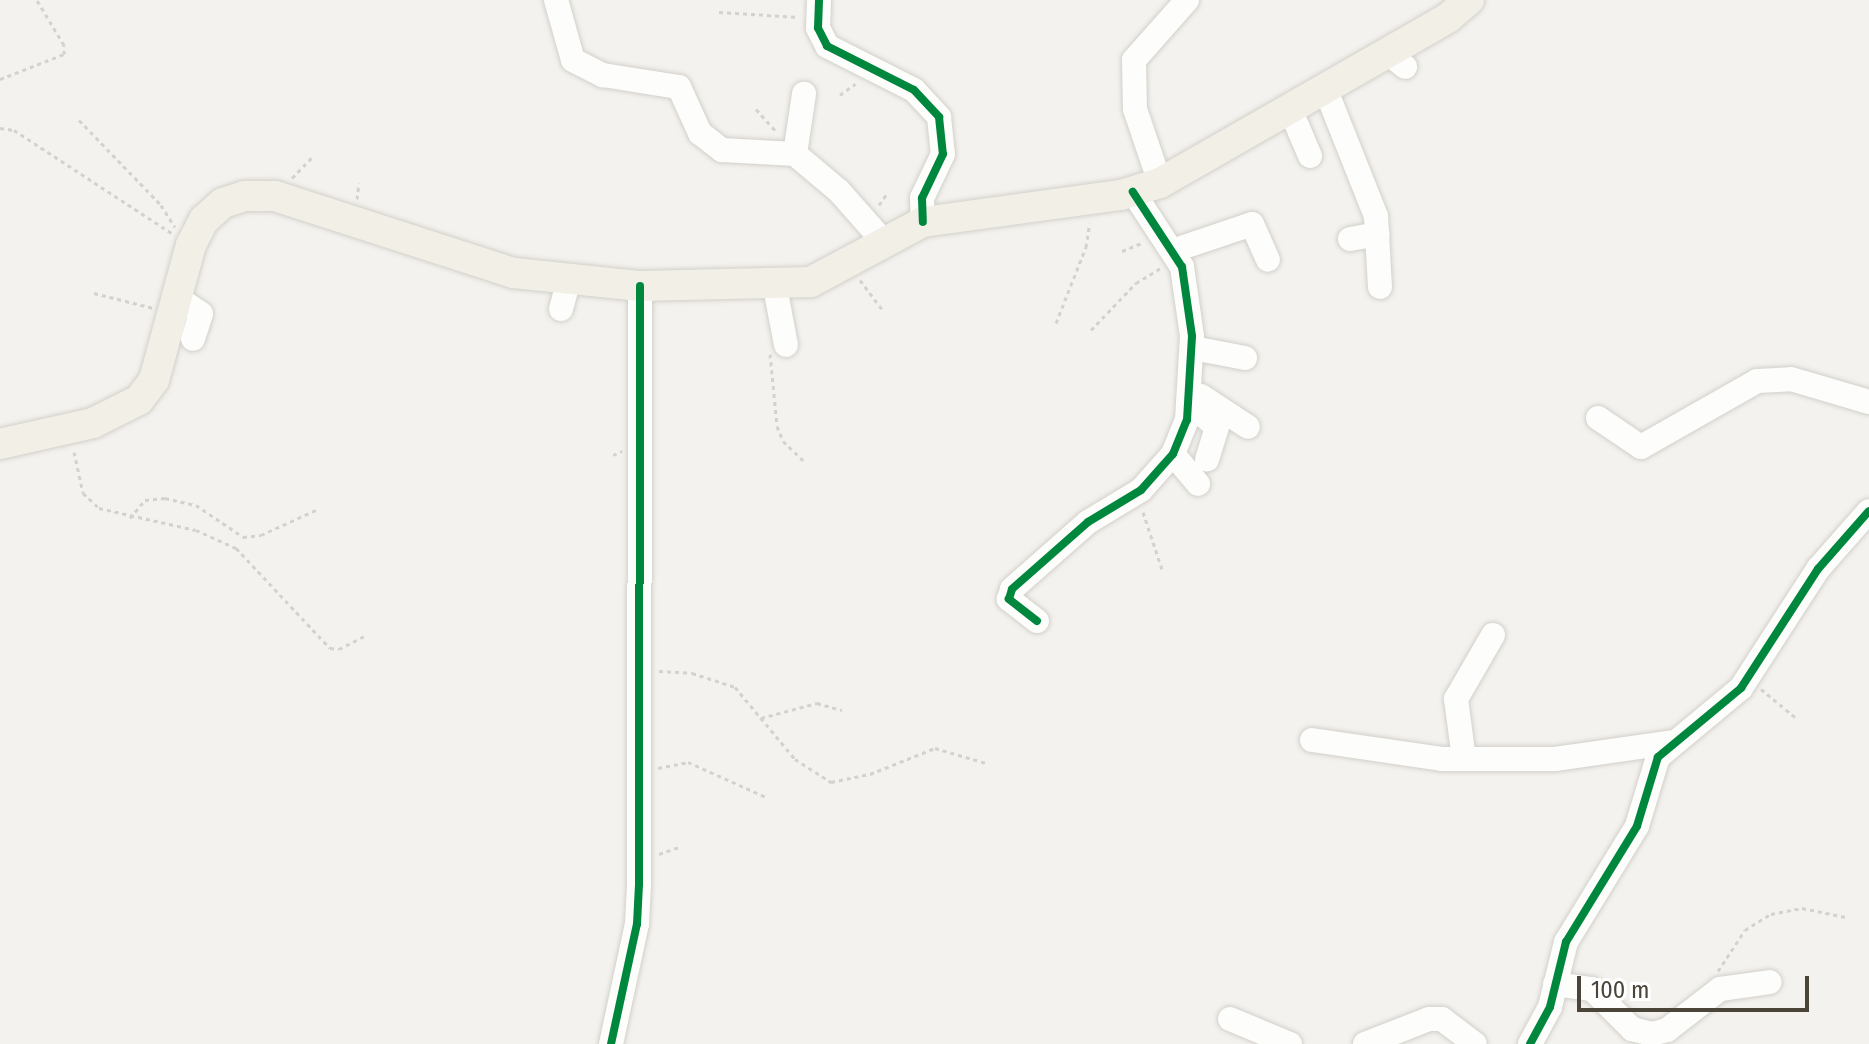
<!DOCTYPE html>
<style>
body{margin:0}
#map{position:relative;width:1869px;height:1044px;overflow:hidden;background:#f4f2ee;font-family:"Fira Sans Condensed",sans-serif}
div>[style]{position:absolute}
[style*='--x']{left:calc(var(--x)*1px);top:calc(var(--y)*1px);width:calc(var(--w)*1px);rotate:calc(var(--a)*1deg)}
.path>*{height:3px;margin-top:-1.5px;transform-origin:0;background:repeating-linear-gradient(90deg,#d3d2cc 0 4px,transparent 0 8px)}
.roads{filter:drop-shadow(0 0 2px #d2d0cb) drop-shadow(0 0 2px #d2d0cb)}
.minor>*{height:24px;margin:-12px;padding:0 12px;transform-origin:12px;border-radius:12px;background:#fdfdfc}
.major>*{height:30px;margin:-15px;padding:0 15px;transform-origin:15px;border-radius:15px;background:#f2efe6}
.cycleway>*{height:8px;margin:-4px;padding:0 4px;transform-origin:4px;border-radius:4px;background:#00873e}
span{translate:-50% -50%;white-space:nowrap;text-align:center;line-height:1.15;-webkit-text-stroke:6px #fff;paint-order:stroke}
.scale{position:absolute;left:1577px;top:976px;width:232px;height:36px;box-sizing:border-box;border:4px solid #4b4439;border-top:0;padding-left:10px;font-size:24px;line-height:28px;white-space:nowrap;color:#4b4439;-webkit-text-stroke:6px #fff;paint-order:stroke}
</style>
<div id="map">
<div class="path">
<div style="--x:719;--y:12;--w:80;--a:3.6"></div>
<div style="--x:0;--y:79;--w:69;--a:-21.3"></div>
<div style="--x:64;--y:54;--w:9;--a:-90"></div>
<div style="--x:64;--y:45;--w:52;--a:-121"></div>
<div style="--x:840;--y:95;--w:19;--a:-36"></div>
<div style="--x:756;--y:109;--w:31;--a:48"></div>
<div style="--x:79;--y:120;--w:118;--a:46"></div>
<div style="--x:161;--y:205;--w:26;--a:58"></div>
<div style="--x:0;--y:128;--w:14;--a:8"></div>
<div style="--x:14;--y:130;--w:190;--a:33.2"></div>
<div style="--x:292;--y:178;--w:28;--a:-46"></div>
<div style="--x:357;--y:199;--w:16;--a:-83"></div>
<div style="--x:879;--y:205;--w:16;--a:-55"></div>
<div style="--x:1122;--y:251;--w:22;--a:-22"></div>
<div style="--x:860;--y:280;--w:38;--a:53"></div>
<div style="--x:94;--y:293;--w:61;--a:14.3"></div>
<div style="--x:1056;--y:323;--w:82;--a:-68.5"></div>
<div style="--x:1086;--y:247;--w:24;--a:-81"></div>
<div style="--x:1091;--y:330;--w:65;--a:-46.2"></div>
<div style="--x:1136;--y:283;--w:29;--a:-31"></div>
<div style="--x:770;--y:354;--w:72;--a:84.4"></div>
<div style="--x:777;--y:426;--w:16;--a:68"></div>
<div style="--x:783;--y:441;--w:28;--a:44"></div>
<div style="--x:74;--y:452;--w:42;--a:77.6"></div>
<div style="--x:83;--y:493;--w:22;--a:43"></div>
<div style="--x:99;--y:508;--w:99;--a:12.8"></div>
<div style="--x:196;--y:530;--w:44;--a:24.2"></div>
<div style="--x:236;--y:548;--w:137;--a:46.8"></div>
<div style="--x:330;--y:648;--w:9;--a:6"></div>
<div style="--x:339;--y:649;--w:31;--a:-27"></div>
<div style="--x:613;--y:455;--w:10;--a:-24"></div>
<div style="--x:1143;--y:512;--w:60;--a:71.6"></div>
<div style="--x:130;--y:518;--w:23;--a:-50"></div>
<div style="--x:145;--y:500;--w:20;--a:-6"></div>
<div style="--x:165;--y:498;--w:32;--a:13"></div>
<div style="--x:196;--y:505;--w:57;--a:34.2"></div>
<div style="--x:243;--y:537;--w:18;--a:-6"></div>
<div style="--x:261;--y:535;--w:63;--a:-24.5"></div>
<div style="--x:659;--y:671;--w:33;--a:3"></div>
<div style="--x:692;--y:673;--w:45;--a:18"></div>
<div style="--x:735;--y:687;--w:94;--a:50.2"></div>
<div style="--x:795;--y:759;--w:43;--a:32.6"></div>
<div style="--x:831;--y:782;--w:40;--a:-12"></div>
<div style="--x:870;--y:774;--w:70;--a:-21.8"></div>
<div style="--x:935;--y:748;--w:53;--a:16.4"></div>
<div style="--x:1761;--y:689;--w:45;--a:39.6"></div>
<div style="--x:761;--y:718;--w:58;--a:-15"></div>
<div style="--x:817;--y:703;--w:26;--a:16"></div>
<div style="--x:658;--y:768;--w:31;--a:-11"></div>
<div style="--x:688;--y:762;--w:88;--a:24.2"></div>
<div style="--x:659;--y:854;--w:24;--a:-19"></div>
<div style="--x:1718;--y:971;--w:49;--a:-56.6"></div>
<div style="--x:1745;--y:930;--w:31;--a:-32"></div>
<div style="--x:1771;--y:914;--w:32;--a:-11"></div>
<div style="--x:1802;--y:908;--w:44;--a:11.8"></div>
</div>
<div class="roads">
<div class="minor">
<div style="--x:556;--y:0;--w:62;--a:74.2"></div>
<div style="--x:573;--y:60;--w:34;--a:27"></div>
<div style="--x:603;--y:75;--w:77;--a:9"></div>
<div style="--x:679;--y:87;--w:51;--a:65.5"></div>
<div style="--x:700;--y:133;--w:28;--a:38"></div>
<div style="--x:722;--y:150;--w:73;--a:3.1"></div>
<div style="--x:795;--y:154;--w:61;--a:-81.5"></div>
<div style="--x:819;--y:0;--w:28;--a:92"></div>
<div style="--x:818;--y:28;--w:20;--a:63"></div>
<div style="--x:827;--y:46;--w:97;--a:26.8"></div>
<div style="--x:914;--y:90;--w:37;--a:47"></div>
<div style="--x:939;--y:117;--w:37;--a:84"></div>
<div style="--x:943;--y:154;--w:49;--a:115.5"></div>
<div style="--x:922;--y:198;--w:24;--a:88"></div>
<div style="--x:1388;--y:53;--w:22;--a:39"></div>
<div style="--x:1325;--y:88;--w:138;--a:68.3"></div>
<div style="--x:1376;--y:216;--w:71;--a:86.8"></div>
<div style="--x:1290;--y:109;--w:51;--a:66.9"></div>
<div style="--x:795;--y:154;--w:57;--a:40.1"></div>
<div style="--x:839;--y:191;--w:68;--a:48.6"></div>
<div style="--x:1160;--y:183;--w:78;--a:-108.7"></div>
<div style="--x:1135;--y:109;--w:49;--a:-91.2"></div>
<div style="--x:1134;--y:60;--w:80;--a:-48.5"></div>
<div style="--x:1350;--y:239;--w:28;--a:-10"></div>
<div style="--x:1175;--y:250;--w:81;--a:-18.7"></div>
<div style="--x:1252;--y:224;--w:39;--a:66"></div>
<div style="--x:774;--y:282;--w:64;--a:79.2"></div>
<div style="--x:176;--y:297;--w:30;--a:34"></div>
<div style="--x:201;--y:314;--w:26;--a:108"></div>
<div style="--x:561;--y:309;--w:31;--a:-75"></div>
<div style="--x:1193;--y:348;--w:53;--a:10.9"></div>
<div style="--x:1201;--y:396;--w:56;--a:33.4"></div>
<div style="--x:1188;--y:402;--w:38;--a:41"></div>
<div style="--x:1217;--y:427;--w:34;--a:107"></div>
<div style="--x:1598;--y:418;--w:52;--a:34"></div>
<div style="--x:1641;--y:447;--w:133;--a:-29.6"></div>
<div style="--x:1757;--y:381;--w:34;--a:-3"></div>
<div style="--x:1791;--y:379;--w:81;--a:16.4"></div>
<div style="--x:1173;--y:454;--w:39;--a:50"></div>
<div style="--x:1037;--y:621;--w:36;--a:-142"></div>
<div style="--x:1009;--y:599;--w:10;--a:-73"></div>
<div style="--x:1012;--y:589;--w:101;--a:-41.4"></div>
<div style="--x:1088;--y:522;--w:62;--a:-31.1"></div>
<div style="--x:1141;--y:490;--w:48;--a:-48.4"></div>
<div style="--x:1173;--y:454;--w:37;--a:-68"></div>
<div style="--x:1187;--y:420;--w:84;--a:-86.6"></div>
<div style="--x:1192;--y:336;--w:70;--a:-98.2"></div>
<div style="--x:1182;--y:267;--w:90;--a:-123.2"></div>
<div style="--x:1312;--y:740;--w:131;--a:8.3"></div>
<div style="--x:1442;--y:759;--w:113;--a:0"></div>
<div style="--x:1555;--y:759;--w:121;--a:-8.1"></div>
<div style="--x:1464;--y:759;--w:61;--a:-97.6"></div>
<div style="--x:1456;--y:699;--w:74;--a:-60"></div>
<div style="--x:1555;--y:984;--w:37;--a:8"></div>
<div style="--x:1592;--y:989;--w:57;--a:45"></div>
<div style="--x:1632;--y:1029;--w:21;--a:14"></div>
<div style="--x:1652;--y:1034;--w:16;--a:-15"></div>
<div style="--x:1667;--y:1030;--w:67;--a:-37.7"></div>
<div style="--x:1720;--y:989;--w:50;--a:-8"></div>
<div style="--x:1230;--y:1019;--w:65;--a:22.6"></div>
<div style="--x:611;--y:1044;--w:123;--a:-77.8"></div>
<div style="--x:637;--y:924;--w:40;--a:-87.1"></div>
<div style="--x:639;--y:884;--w:598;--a:-89.9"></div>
<div style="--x:1365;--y:1044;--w:69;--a:-21.3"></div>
<div style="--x:1429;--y:1019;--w:13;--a:0"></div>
<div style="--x:1442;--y:1019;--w:41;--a:37.1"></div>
<div style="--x:1530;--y:1044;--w:42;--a:-61.6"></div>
<div style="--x:1550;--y:1007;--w:67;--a:-76.2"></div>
<div style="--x:1566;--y:942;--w:136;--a:-58.5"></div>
<div style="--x:1637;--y:826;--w:72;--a:-73.1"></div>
<div style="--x:1658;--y:757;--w:108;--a:-39.7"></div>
<div style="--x:1741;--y:688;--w:142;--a:-57.1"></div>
<div style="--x:1818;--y:569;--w:77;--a:-48.7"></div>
</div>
<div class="major">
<div style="--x:0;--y:444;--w:95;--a:-12.7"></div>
<div style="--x:93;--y:423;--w:51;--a:-26.6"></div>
<div style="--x:139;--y:400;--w:25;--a:-53"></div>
<div style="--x:154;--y:380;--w:140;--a:-74.7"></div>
<div style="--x:191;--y:245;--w:28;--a:-63"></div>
<div style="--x:204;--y:220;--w:25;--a:-42"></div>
<div style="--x:223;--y:203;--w:22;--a:-18"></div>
<div style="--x:244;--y:196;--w:31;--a:0"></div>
<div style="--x:275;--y:196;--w:251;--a:17.9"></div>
<div style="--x:514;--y:273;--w:127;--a:5.9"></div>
<div style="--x:640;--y:286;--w:171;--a:-1.3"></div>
<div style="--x:811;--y:282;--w:127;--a:-28.2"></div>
<div style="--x:923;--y:222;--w:200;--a:-7.8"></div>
<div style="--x:1121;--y:195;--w:41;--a:-17.1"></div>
<div style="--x:1160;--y:183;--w:332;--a:-29.8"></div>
<div style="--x:1448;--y:18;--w:28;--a:-41"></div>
</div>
</div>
<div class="cycleway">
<div style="--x:819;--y:0;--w:28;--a:92"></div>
<div style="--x:818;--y:28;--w:20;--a:63"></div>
<div style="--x:827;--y:46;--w:97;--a:26.8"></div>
<div style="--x:914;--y:90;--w:37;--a:47"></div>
<div style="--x:939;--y:117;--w:37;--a:84"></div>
<div style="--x:943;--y:154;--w:49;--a:115.5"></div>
<div style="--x:922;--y:198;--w:24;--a:88"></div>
<div style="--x:1037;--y:621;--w:36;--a:-142"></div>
<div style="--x:1009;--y:599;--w:10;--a:-73"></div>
<div style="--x:1012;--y:589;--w:101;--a:-41.4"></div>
<div style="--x:1088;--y:522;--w:62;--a:-31.1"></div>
<div style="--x:1141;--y:490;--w:48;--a:-48.4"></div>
<div style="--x:1173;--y:454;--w:37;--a:-68"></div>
<div style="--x:1187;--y:420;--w:84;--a:-86.6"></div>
<div style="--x:1192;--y:336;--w:70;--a:-98.2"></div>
<div style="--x:1182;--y:267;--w:90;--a:-123.2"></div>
<div style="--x:611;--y:1044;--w:123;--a:-77.8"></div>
<div style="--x:637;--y:924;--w:40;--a:-87.1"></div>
<div style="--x:639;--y:884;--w:598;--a:-89.9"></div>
<div style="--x:1530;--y:1044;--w:42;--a:-61.6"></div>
<div style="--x:1550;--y:1007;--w:67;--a:-76.2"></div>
<div style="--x:1566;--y:942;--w:136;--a:-58.5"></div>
<div style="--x:1637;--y:826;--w:72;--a:-73.1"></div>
<div style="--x:1658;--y:757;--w:108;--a:-39.7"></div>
<div style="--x:1741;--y:688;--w:142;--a:-57.1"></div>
<div style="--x:1818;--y:569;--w:77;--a:-48.7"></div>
</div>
<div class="scale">100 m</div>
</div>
